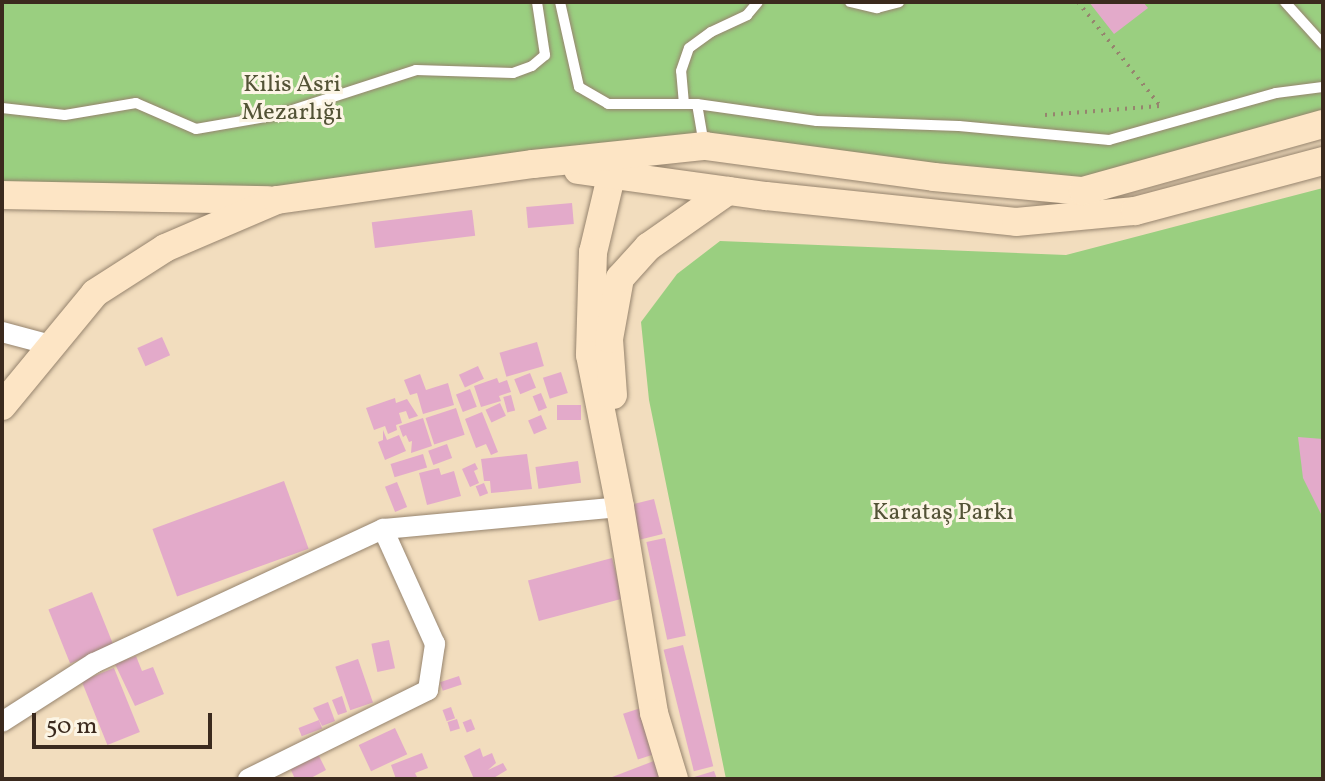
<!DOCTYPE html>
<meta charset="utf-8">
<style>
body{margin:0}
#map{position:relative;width:1325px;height:781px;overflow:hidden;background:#f2ddbe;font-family:Vollkorn,serif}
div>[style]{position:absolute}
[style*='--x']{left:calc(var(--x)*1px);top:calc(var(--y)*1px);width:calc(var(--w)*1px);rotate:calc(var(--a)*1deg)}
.green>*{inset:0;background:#9acf80}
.building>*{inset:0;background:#e3aaca;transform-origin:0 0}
.path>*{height:4px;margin-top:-2px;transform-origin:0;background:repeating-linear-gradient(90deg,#96846e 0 2px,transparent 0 8px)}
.roads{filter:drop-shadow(0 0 2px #96846e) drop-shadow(0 0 2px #96846e)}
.lane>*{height:10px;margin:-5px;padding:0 5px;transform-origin:5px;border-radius:5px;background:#fff}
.street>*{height:20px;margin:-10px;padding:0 10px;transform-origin:10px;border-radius:10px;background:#fff}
.secondary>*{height:28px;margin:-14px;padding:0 14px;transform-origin:14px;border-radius:14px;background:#fde5c5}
span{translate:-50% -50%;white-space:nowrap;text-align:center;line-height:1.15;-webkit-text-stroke:6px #fcf5e5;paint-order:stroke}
.park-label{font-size:24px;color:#535336}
.frame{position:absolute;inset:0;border:4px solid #3b2a1e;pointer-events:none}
.scale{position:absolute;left:32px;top:713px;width:180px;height:36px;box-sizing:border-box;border:4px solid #3b2a1e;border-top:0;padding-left:10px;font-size:24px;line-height:28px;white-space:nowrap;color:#3b2a1e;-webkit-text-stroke:6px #fcf5e5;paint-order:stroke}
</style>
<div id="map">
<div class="green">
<div style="clip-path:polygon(2px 2px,1323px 2px,1323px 131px,1077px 192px,687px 149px,386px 194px,2px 196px)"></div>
<div style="clip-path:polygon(1323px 188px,1323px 779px,726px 779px,649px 400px,641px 322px,677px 274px,720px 241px,1066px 255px)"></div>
</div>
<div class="building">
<div style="clip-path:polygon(1089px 2px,1143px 2px,1148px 8px,1114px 34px)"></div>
<div style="left:572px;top:203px;width:21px;height:46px;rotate:85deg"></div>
<div style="left:472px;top:210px;width:26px;height:101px;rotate:83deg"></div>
<div style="left:162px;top:337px;width:20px;height:27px;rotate:66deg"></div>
<div style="left:537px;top:342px;width:25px;height:39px;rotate:74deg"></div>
<div style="left:478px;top:366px;width:14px;height:21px;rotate:65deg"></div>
<div style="left:561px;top:372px;width:22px;height:19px;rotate:72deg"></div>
<div style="left:530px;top:373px;width:16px;height:17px;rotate:68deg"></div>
<div style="clip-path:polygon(420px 374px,426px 390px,448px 383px,454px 405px,423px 414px,417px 393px,410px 395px,404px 380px)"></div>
<div style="clip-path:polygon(497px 378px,499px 383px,507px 380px,511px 392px,499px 396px,501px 401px,481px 407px,474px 386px)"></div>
<div style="left:470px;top:389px;width:19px;height:15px;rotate:69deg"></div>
<div style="left:541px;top:393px;width:16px;height:9px;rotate:68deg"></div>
<div style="left:511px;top:395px;width:16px;height:8px;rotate:75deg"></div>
<div style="clip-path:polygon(395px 398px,396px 403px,407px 399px,418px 416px,409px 419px,406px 411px,399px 413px,402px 423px,396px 425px,397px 430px,388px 434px,385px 426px,374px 430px,366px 408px)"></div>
<div style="left:500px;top:403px;width:14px;height:16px;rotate:65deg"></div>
<div style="left:581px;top:405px;width:15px;height:24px;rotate:90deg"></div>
<div style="left:456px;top:408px;width:28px;height:32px;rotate:72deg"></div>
<div style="clip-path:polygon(482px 412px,498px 452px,491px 455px,486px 444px,476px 448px,465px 419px)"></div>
<div style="left:541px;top:415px;width:15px;height:14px;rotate:67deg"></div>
<div style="clip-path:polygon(423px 418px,432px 446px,411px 453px,412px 441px,409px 442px,406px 435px,403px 437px,399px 426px)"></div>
<div style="clip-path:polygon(383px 430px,387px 440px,399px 435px,406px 451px,385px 460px,378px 442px,383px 440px)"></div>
<div style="clip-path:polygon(1298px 437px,1323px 439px,1323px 518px,1303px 478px)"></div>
<div style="left:447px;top:444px;width:15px;height:20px;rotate:70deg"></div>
<div style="left:423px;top:454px;width:14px;height:34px;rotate:73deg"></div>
<div style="clip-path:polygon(527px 454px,532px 489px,491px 493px,490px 481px,484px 481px,481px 459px)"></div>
<div style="left:578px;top:461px;width:22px;height:43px;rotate:82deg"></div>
<div style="clip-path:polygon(475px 463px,478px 469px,474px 471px,479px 483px,470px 487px,462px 469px)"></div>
<div style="clip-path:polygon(439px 468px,441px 475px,454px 471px,461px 496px,427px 505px,419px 473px)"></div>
<div style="left:284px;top:481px;width:72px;height:140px;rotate:70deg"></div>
<div style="left:397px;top:482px;width:27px;height:13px;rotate:68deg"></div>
<div style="left:484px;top:483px;width:11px;height:9px;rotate:68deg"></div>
<div style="left:654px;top:499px;width:36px;height:24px;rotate:76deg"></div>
<div style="left:665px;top:538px;width:100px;height:19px;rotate:78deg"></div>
<div style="left:612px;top:558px;width:42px;height:87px;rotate:75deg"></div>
<div style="left:92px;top:592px;width:58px;height:47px;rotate:68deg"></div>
<div style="left:389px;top:640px;width:29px;height:18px;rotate:78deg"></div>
<div style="left:683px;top:645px;width:125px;height:20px;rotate:76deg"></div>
<div style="clip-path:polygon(136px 656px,142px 671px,153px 667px,164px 694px,135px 706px,115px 664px)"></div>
<div style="left:358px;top:659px;width:46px;height:24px;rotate:71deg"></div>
<div style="left:114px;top:668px;width:69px;height:35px;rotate:68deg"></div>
<div style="left:459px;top:676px;width:9px;height:20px;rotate:72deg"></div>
<div style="clip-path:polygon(342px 696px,347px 712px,338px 715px,332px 700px)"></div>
<div style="clip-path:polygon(328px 702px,335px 721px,322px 726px,313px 708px)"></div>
<div style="left:451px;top:707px;width:12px;height:9px;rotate:70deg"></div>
<div style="left:644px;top:707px;width:48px;height:22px;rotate:72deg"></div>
<div style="left:457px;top:719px;width:10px;height:10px;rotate:73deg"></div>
<div style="left:471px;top:719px;width:11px;height:9px;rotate:68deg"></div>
<div style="left:319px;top:720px;width:9px;height:22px;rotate:69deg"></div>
<div style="left:395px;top:728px;width:29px;height:40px;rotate:65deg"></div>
<div style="clip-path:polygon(480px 748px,483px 757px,492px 753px,496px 763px,488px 770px,503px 763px,507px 770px,492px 779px,474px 779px,464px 756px)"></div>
<div style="clip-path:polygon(422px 753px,428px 768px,415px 773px,418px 779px,396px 779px,391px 765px)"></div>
<div style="clip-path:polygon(318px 754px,326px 770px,309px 779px,295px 779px,290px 768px)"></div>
<div style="clip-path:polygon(659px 759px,667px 779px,607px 779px)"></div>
<div style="clip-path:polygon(714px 771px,717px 779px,692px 779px,691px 778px)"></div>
</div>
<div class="path">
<div style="--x:1078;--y:2;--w:132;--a:51.7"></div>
<div style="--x:1045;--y:115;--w:115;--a:-4.5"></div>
</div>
<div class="roads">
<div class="lane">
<div style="--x:560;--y:2;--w:87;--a:77.4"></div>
<div style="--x:579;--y:87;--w:34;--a:30"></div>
<div style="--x:608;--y:104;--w:89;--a:0"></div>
<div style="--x:697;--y:104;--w:121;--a:8.1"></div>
<div style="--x:817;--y:121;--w:142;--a:2"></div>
<div style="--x:959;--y:126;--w:151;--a:5.3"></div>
<div style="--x:1109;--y:140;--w:173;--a:-15.7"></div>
<div style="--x:1276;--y:93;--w:47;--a:-7.3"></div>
<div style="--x:850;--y:2;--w:28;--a:13"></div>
<div style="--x:877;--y:8;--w:23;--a:-15"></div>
<div style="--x:1285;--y:2;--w:57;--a:47.9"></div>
<div style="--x:684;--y:104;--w:33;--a:-95"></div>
<div style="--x:681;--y:71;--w:24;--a:-71"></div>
<div style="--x:689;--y:48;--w:27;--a:-36"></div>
<div style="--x:711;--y:32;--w:40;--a:-25"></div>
<div style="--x:747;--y:15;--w:17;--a:-50"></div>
<div style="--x:697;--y:104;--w:42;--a:80.3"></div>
<div style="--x:2;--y:108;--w:63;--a:6.3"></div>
<div style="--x:65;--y:115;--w:72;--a:-9.6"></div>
<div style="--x:136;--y:103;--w:65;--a:23.4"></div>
<div style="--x:196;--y:129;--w:82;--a:-9.8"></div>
<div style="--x:277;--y:115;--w:146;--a:-17.9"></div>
<div style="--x:416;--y:70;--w:97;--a:1.8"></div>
<div style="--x:513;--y:73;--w:20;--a:-20"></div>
<div style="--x:532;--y:66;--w:17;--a:-40"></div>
<div style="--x:545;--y:55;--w:54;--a:-98.6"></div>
</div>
<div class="street">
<div style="--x:2;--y:332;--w:51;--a:14.9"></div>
<div style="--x:2;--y:722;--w:109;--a:-32.7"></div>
<div style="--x:94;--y:663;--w:319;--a:-24.9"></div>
<div style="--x:383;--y:529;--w:238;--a:-5.3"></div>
<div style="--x:248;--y:779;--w:201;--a:-26.3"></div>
<div style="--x:428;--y:690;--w:47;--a:-81.3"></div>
<div style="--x:435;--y:644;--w:126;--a:-114.3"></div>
</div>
<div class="secondary">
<div style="--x:615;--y:160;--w:95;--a:103.4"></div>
<div style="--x:593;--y:252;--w:103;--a:91.7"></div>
<div style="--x:590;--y:355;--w:155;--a:78.8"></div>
<div style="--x:620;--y:507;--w:209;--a:80.6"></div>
<div style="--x:654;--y:713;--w:69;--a:73.1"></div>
<div style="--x:578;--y:170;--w:190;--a:7.9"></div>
<div style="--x:766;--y:196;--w:251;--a:5.9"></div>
<div style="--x:1016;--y:222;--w:120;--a:-5.3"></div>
<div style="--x:1135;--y:211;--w:195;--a:-14.9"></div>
<div style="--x:2;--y:195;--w:266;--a:1.1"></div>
<div style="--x:613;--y:395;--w:56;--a:-94.1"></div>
<div style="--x:609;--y:339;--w:62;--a:-79.8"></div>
<div style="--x:620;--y:278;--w:42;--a:-47.9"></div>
<div style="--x:648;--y:247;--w:98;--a:-35"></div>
<div style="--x:2;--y:406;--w:146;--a:-50.5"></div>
<div style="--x:95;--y:293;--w:83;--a:-32.7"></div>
<div style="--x:165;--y:248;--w:122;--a:-23.2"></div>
<div style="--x:277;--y:200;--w:259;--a:-8"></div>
<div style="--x:533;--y:164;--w:173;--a:-6"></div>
<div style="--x:705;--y:146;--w:231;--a:7.7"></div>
<div style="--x:934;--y:177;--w:150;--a:5.4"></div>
<div style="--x:1083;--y:191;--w:249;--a:-15.6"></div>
</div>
</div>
<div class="park-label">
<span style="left:292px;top:100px">Kilis Asri<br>Mezarlığı</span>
<span style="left:943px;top:514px">Karataş Parkı</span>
</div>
<div class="frame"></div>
<div class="scale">50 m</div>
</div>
